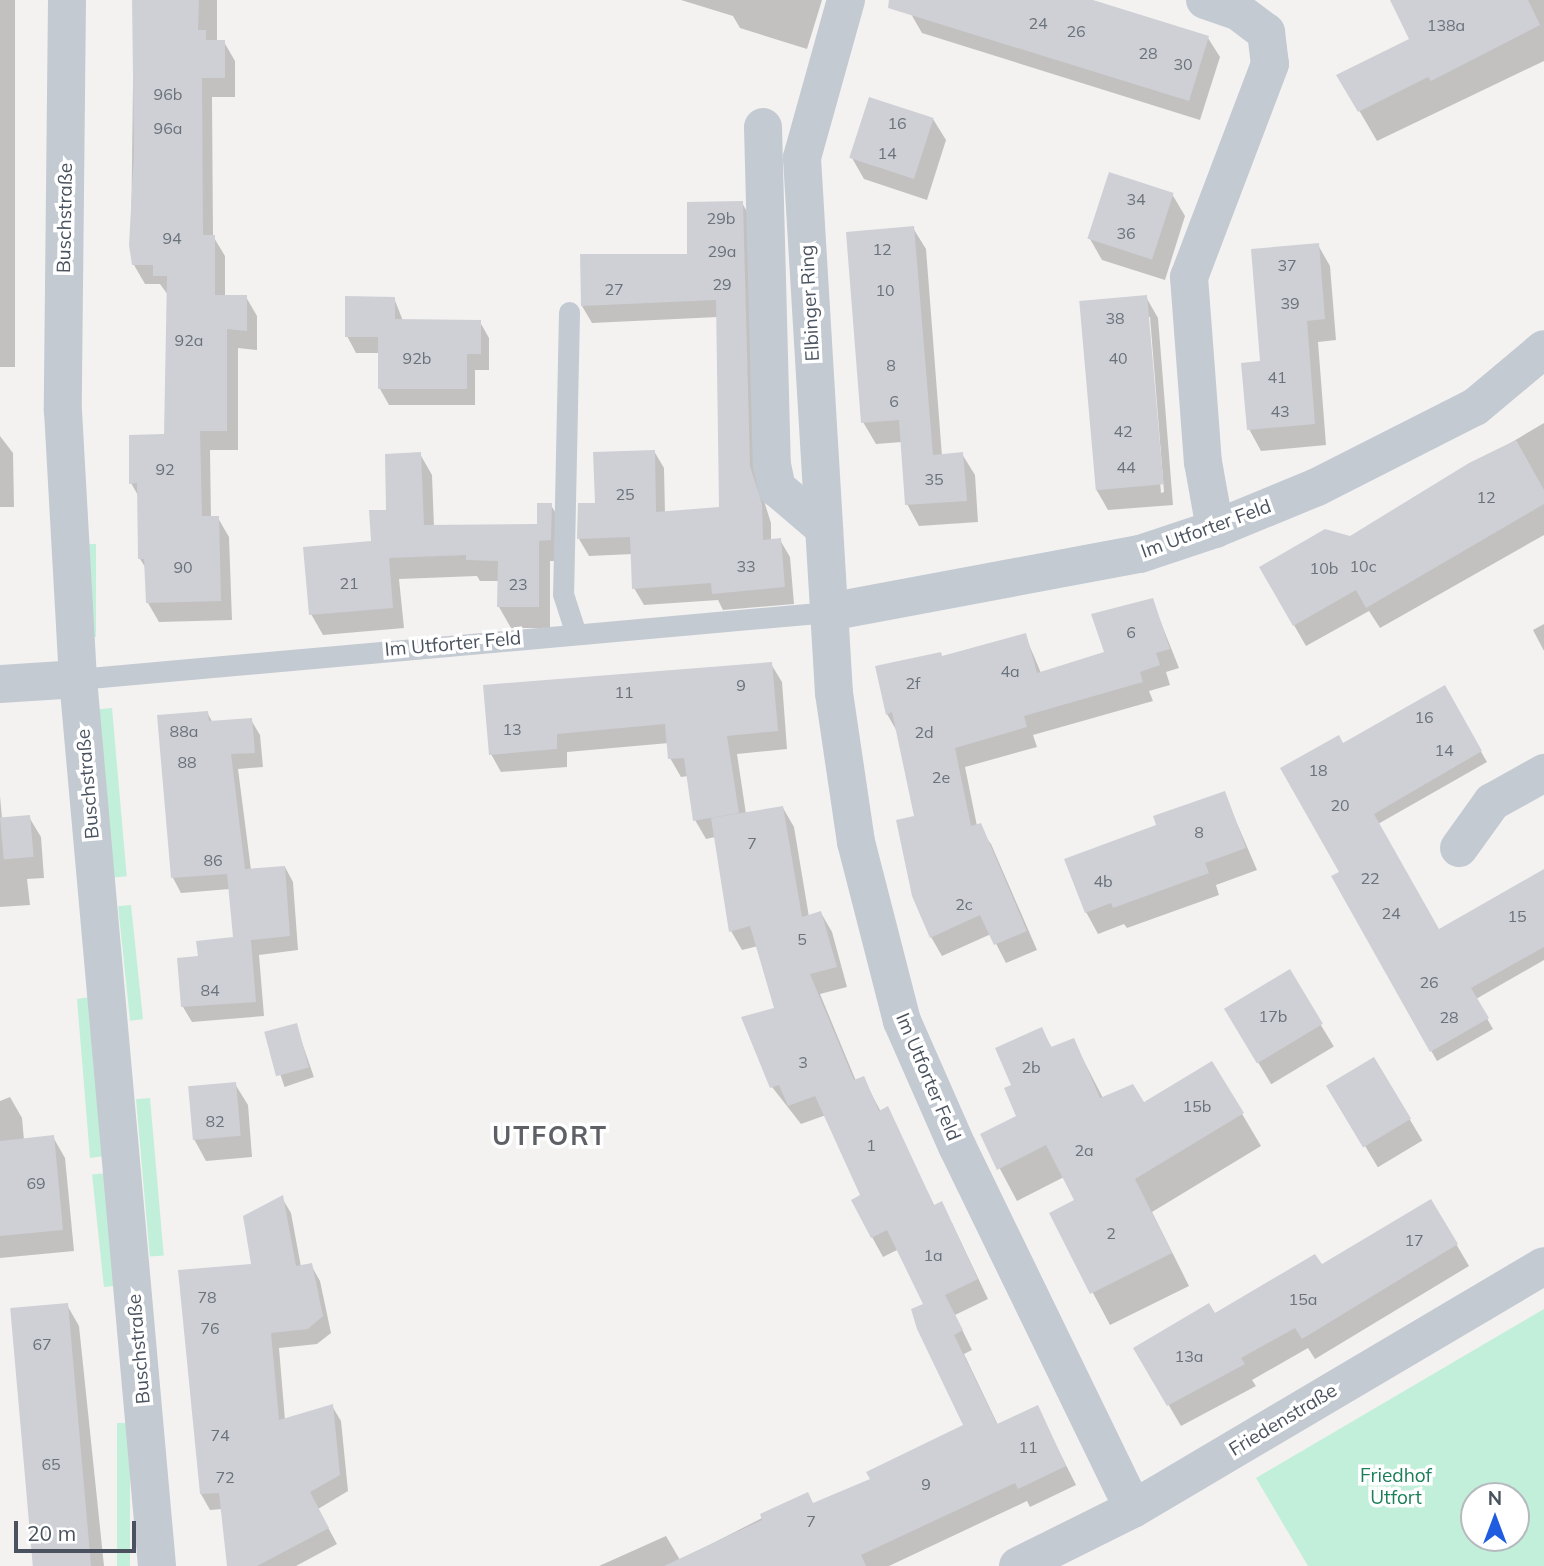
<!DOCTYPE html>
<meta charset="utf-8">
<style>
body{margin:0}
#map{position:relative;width:1544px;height:1566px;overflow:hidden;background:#f3f2f1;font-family:Mulish,sans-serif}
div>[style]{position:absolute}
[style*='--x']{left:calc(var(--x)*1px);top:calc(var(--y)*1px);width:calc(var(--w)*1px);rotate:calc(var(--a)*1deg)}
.green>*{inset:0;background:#c2efd9;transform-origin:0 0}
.shadow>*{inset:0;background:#0003;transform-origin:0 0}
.building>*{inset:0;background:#ced0d5;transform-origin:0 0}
.lane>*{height:21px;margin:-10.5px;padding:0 10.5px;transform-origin:10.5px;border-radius:10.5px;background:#c3cad2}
.street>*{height:38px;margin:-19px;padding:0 19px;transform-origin:19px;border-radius:19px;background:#c3cad2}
span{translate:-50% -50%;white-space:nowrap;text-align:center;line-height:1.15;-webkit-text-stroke:7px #fff;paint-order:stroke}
.number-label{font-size:16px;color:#6a727c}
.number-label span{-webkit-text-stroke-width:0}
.street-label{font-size:19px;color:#49525e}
.park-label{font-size:19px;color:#1b7f59}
.district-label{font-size:26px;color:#5e6066;font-weight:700;letter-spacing:2px}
.north{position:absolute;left:1460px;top:1482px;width:70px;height:70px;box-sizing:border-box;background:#fff;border:2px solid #b6babf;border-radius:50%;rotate:0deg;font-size:19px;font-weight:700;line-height:28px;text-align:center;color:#49525e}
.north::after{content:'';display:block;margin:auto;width:24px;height:32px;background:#1f5cdf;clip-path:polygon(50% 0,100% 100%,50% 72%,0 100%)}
.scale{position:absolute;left:14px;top:1521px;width:122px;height:32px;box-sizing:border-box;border:4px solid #49525e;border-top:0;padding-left:9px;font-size:21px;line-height:24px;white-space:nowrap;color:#49525e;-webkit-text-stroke:5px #fff;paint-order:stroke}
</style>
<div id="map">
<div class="green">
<div style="left:82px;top:544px;width:14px;height:93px"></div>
<div style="left:112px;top:708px;width:169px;height:13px;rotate:85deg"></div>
<div style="left:131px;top:905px;width:115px;height:13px;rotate:84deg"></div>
<div style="clip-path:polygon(90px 997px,105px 1156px,90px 1158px,77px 999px)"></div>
<div style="left:150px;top:1098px;width:158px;height:14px;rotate:85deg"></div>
<div style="left:107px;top:1173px;width:113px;height:15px;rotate:84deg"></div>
<div style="clip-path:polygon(evenodd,1544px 1309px,1544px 1566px,1308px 1566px,1256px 1478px,1544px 1309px,1474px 1496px,1516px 1496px,1516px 1538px,1474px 1538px,1474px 1496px)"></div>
<div style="left:117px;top:1423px;width:13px;height:144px"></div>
</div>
<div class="shadow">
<div style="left:0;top:0;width:15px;height:367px"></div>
<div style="clip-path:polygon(134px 0,217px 0,217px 42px,224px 42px,235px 61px,235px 97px,212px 97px,213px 236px,225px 256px,225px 297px,246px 297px,257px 316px,257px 350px,238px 348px,238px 450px,210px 450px,211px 518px,218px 518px,229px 537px,232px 620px,159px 622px,148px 603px,147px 570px,140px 559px,139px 497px,131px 483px,165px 436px,168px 295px,160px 284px,145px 284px,134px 265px,131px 245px)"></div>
<div style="clip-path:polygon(681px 0,822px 0,807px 49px,740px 28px,733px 16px)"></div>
<div style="clip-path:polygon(915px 0,1087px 0,1208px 38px,1220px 57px,1200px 120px,922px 33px,911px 14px)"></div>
<div style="clip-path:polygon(1415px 0,1544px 0,1544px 61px,1377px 141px,1339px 76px,1412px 40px)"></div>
<div style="clip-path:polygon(933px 119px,946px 140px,927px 200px,864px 179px,852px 158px)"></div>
<div style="clip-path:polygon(1172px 194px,1185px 216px,1165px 280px,1102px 260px,1090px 239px)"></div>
<div style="clip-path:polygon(742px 203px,752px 220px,759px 485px,771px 523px,771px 541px,780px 540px,790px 557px,794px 604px,723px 610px,718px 600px,644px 605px,634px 588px,633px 554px,589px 556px,579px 539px,597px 505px,654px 451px,664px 468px,665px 513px,721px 509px,718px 317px,592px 323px,582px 306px,689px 255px)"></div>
<div style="clip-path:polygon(913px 228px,926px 249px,942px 456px,962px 454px,975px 475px,978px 522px,919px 526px,907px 504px,902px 442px,876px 444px,863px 422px)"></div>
<div style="clip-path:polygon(1318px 245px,1330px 266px,1336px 340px,1318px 342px,1326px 445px,1261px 451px,1249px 429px,1262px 363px)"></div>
<div style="clip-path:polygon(evenodd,1146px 297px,1158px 318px,1173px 505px,1108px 510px,1096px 489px,1146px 297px,1147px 317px,1150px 317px,1164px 492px,1161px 493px,1147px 317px)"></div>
<div style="clip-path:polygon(394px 298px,403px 321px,480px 322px,489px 338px,489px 370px,475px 370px,475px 405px,389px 405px,380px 389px,380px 353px,356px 353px,347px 336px)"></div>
<div style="clip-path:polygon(1544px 423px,1544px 535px,1380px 628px,1369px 611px,1306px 646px,1261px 568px,1350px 538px)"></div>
<div style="clip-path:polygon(0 436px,13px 453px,14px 507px,0 507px)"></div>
<div style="clip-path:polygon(420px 454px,432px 475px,434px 527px,539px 526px,551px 505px,563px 526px,562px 561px,550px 561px,550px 628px,511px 628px,499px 607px,499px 581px,480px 581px,477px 576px,399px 579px,404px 628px,323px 635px,311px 614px,373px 543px)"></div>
<div style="clip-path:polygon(1152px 600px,1179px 668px,1166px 672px,1170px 685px,1149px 691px,1153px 701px,1033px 735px,1037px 747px,965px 767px,977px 826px,991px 844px,1037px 950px,1006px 963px,991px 934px,942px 956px,931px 937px,916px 818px,898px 733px,887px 714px,942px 658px,1025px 635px,1041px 673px,1106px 654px)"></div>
<div style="clip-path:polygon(1544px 624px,1544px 651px,1533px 630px)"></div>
<div style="clip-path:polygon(771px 664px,782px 682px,787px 749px,737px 754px,746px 814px,783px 808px,794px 827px,809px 917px,821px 913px,832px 932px,847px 987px,820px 994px,856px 1081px,863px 1078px,881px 1112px,887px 1109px,935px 1207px,952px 1223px,988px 1299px,955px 1315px,972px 1350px,964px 1354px,998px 1425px,1037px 1407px,1076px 1485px,1030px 1507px,1027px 1501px,889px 1566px,599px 1566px,666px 1536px,680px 1560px,807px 1495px,813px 1505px,872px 1480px,965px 1426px,925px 1305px,899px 1249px,883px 1257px,872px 1237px,854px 1201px,862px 1196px,826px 1115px,801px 1124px,772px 1087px,776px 1009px,758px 946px,742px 950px,731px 931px,715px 837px,706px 839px,695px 820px,688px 776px,681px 777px,670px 758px,669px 743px,567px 752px,567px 767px,501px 772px,491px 754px)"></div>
<div style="clip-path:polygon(1444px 688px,1487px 762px,1378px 824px,1438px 931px,1544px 871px,1544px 960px,1476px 999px,1493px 1029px,1437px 1061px,1333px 877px,1341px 872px,1343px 745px)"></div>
<div style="clip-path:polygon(207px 712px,213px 723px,251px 720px,260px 735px,263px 767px,238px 769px,251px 870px,285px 867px,293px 882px,298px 950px,259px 955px,264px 1016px,192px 1022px,183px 1007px,179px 960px,200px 958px,235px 939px,230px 889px,181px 893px,173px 878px)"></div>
<div style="clip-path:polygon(1224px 793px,1257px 870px,1216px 885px,1219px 895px,1127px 928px,1124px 924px,1098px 934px,1086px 912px,1158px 826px)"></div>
<div style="clip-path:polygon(0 796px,2px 818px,29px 817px,41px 837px,44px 878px,27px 879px,30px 905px,0 907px)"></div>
<div style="left:1289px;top:972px;width:87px;height:73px;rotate:59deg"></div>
<div style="left:296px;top:1025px;width:55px;height:31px;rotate:71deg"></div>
<div style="clip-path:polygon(1041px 1029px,1052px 1048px,1073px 1040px,1103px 1098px,1143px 1104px,1212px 1063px,1261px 1146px,1152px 1212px,1189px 1286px,1110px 1325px,1051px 1214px,1077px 1201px,1064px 1177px,1017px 1201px,982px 1135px,1018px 1116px,1014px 1086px)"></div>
<div style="left:1374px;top:1060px;width:94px;height:52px;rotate:59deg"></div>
<div style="clip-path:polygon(235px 1084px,248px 1105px,252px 1157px,206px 1161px,194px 1139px)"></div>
<div style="clip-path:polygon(10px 1097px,22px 1118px,24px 1140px,53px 1137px,65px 1158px,74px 1251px,0 1258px,0 1101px)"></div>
<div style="clip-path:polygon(282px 1198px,291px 1213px,301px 1267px,311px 1265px,320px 1281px,331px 1333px,317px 1344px,279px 1348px,285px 1420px,332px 1406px,341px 1421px,348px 1491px,318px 1509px,337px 1544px,296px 1566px,229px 1566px,222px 1509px,210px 1510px,201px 1494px,253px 1265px)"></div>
<div style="clip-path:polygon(1431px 1201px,1469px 1266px,1315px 1359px,1308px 1348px,1252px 1380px,1256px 1386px,1181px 1426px,1135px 1348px,1321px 1267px)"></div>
<div style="clip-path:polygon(67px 1305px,79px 1326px,104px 1566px,34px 1566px)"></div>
</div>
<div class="building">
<div style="clip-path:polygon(132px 0,199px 0,198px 30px,206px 30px,206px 40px,225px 40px,225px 78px,202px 78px,203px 235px,215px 235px,215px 295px,247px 295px,247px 331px,227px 329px,227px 431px,200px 431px,202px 516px,219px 516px,221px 601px,146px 603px,144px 559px,138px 559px,137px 483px,129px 484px,129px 435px,164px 434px,167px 276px,153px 276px,153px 265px,132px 265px,129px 245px,134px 152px)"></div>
<div style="clip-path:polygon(889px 0,1093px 0,1209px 36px,1189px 101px,888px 8px)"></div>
<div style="clip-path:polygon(1390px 0,1528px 0,1540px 25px,1431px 81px,1428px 77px,1358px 112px,1336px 75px,1409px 39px)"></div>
<div style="left:869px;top:97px;width:68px;height:64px;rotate:18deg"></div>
<div style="left:1109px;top:172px;width:68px;height:70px;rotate:18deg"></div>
<div style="clip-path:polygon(743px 201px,750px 466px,762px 504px,763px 540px,781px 538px,785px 587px,712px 594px,711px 583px,632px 589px,630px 537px,577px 539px,578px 503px,595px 503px,593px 452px,655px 450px,656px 512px,719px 507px,716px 300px,581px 306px,580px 254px,687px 254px,687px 202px)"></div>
<div style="clip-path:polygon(914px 226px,933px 455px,963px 452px,967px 501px,905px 505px,899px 420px,861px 423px,846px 232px)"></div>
<div style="clip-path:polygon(1319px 243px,1325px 319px,1307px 321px,1315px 424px,1247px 430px,1241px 363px,1260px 361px,1251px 249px)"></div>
<div style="left:1147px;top:295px;width:190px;height:68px;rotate:85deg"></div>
<div style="clip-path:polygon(345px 296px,395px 297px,395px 319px,481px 320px,481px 354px,467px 354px,467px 389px,378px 389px,378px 337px,345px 337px)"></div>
<div style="clip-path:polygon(1516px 440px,1544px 490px,1544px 504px,1366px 608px,1356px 590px,1293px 626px,1259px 567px,1325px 529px,1350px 536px,1469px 463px)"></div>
<div style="clip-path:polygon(421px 452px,424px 525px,537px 524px,537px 503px,552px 503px,551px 540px,539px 541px,539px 607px,497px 607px,498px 561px,466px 560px,466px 555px,389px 558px,393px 608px,309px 615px,303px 547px,371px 541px,369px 510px,386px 510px,385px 454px)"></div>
<div style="clip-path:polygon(1153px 598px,1170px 649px,1156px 653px,1160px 665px,1140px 672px,1143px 682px,1024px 716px,1027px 727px,955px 748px,971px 826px,981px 823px,1027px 931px,994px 945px,980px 915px,930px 938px,912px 896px,896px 820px,914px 816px,892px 712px,886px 715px,875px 666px,941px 652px,942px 656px,1026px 633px,1037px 673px,1104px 652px,1091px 614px)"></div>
<div style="clip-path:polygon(772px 662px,778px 731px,727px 736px,739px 813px,693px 821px,684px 758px,668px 759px,665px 724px,557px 734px,557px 749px,489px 755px,483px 685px)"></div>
<div style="clip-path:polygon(1445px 685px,1482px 751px,1374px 814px,1439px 929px,1544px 869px,1544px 947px,1471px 988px,1489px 1018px,1430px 1052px,1331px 876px,1339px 872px,1280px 768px,1339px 735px,1343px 743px)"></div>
<div style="clip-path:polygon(208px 711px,209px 721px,252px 718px,255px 753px,231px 754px,245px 869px,285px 866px,290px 936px,251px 940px,256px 1002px,181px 1007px,177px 958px,198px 956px,196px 941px,233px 937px,227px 874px,171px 878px,157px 715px)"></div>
<div style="clip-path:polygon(1225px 791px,1246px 848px,1205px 863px,1209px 873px,1113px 908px,1111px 903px,1085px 913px,1064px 859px,1156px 825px,1153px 816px)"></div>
<div style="clip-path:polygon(783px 806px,802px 917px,821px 911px,837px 967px,810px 974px,854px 1080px,864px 1076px,879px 1111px,888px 1106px,934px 1205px,942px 1201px,978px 1279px,945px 1295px,963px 1330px,954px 1335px,997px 1424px,1038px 1405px,1066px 1466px,1018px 1489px,1015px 1483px,861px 1555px,866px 1566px,664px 1566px,762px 1520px,760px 1514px,808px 1492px,813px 1503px,870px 1479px,866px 1472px,963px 1425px,917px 1329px,911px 1309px,923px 1304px,887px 1230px,871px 1238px,851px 1200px,860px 1195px,815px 1096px,788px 1106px,779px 1085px,770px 1088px,741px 1017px,774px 1008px,750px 926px,729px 932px,711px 818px)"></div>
<div style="left:30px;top:815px;width:42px;height:30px;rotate:85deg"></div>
<div style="left:1290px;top:969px;width:64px;height:77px;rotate:59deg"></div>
<div style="left:297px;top:1023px;width:46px;height:34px;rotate:75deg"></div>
<div style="clip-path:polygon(1042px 1027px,1051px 1047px,1074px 1038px,1100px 1098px,1133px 1084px,1144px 1102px,1212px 1061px,1244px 1113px,1135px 1179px,1172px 1253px,1090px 1294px,1049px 1213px,1074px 1200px,1046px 1145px,997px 1170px,980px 1134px,1016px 1116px,1004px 1088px,1011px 1085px,995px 1048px)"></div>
<div style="left:1374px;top:1057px;width:72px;height:56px;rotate:59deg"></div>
<div style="left:236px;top:1082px;width:54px;height:48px;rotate:85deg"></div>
<div style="clip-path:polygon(54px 1135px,63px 1230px,0 1236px,0 1141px)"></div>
<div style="clip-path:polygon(283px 1195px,296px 1266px,312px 1263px,323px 1316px,308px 1329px,271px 1333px,279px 1420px,333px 1404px,340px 1475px,310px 1492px,329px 1528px,257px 1566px,227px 1566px,219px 1493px,200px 1494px,178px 1270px,251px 1264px,243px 1216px)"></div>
<div style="clip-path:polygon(1431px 1199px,1458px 1244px,1302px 1339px,1295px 1328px,1241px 1358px,1245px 1364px,1167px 1406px,1133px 1348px,1209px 1303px,1215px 1313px,1315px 1254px,1322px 1264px)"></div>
<div style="left:68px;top:1303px;width:264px;height:58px;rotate:85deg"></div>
</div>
<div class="lane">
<div style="--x:569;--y:312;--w:282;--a:91.2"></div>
<div style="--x:563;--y:594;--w:42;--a:72"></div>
<div style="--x:78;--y:679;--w:754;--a:-5.1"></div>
</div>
<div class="street">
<div style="--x:67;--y:0;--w:411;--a:90.6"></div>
<div style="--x:63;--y:411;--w:268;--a:86.8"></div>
<div style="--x:78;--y:679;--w:891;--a:84.91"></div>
<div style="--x:846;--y:0;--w:164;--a:105.6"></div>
<div style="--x:802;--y:158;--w:536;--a:86.58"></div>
<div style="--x:834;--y:693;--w:151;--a:81.6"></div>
<div style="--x:856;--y:842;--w:185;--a:75.6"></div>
<div style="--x:902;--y:1021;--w:137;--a:66.3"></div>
<div style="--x:957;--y:1146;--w:403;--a:64.1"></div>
<div style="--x:1205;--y:0;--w:36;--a:19"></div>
<div style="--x:1239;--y:12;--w:34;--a:37"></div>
<div style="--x:1266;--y:32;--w:32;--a:83"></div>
<div style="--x:1270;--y:64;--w:228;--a:110.8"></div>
<div style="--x:1189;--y:277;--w:186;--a:85.7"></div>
<div style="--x:1203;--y:462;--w:68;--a:79.8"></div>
<div style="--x:763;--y:127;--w:338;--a:88.5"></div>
<div style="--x:772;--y:465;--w:24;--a:78"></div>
<div style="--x:777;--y:488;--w:62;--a:40.4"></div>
<div style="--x:829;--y:612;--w:316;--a:-10.6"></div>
<div style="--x:1140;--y:554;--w:79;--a:-18.4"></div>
<div style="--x:1215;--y:529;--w:110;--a:-22.4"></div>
<div style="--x:1317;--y:487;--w:177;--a:-26.9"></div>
<div style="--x:1475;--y:407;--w:90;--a:-40"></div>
<div style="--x:0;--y:684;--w:78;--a:-3.7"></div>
<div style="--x:1459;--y:848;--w:57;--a:-54.3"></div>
<div style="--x:1492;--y:802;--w:60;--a:-29.1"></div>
<div style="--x:1018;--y:1566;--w:128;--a:-26.4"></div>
<div style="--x:1133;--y:1509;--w:477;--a:-30.6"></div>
</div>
<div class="number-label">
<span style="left:1038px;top:23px">24</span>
<span style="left:1446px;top:25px">138a</span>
<span style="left:1076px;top:31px">26</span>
<span style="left:1148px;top:53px">28</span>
<span style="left:1183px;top:64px">30</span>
<span style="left:168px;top:94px">96b</span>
<span style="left:897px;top:123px">16</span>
<span style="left:168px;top:128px">96a</span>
<span style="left:887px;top:153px">14</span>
<span style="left:1136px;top:199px">34</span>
<span style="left:721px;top:218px">29b</span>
<span style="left:1126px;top:233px">36</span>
<span style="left:172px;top:238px">94</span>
<span style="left:882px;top:249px">12</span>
<span style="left:722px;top:251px">29a</span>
<span style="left:1287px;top:265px">37</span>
<span style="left:722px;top:284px">29</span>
<span style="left:614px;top:289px">27</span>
<span style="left:885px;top:290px">10</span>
<span style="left:1290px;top:303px">39</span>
<span style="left:1115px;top:318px">38</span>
<span style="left:189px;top:340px">92a</span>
<span style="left:417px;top:358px">92b</span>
<span style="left:1118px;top:358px">40</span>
<span style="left:891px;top:365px">8</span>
<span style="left:1277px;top:377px">41</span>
<span style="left:894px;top:401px">6</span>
<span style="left:1280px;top:411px">43</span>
<span style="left:1123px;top:431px">42</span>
<span style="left:1126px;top:467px">44</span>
<span style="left:165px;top:469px">92</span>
<span style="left:934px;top:479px">35</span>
<span style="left:625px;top:494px">25</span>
<span style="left:1486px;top:497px">12</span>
<span style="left:746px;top:566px">33</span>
<span style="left:1363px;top:566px">10c</span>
<span style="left:183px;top:567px">90</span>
<span style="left:1324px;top:568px">10b</span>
<span style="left:349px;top:583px">21</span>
<span style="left:518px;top:584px">23</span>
<span style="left:1131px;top:632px">6</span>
<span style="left:1010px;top:671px">4a</span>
<span style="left:913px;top:683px">2f</span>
<span style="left:741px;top:685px">9</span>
<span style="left:624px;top:692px">11</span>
<span style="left:1424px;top:717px">16</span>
<span style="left:512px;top:729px">13</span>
<span style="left:184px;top:731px">88a</span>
<span style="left:924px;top:732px">2d</span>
<span style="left:1444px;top:750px">14</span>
<span style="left:187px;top:762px">88</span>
<span style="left:1318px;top:770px">18</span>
<span style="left:941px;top:777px">2e</span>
<span style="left:1340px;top:805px">20</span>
<span style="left:1199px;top:832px">8</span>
<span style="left:752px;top:843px">7</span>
<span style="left:213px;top:860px">86</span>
<span style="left:1370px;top:878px">22</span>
<span style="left:1103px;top:881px">4b</span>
<span style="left:964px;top:904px">2c</span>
<span style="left:1391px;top:913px">24</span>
<span style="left:1517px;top:916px">15</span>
<span style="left:802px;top:939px">5</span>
<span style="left:1429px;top:982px">26</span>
<span style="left:210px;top:990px">84</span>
<span style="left:1273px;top:1016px">17b</span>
<span style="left:1449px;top:1017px">28</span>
<span style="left:803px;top:1062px">3</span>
<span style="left:1031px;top:1067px">2b</span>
<span style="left:1197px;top:1106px">15b</span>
<span style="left:215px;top:1121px">82</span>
<span style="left:871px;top:1145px">1</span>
<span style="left:1084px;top:1150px">2a</span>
<span style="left:36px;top:1183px">69</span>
<span style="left:1111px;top:1233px">2</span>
<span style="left:1414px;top:1240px">17</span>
<span style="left:933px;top:1255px">1a</span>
<span style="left:207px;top:1297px">78</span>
<span style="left:1303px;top:1299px">15a</span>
<span style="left:210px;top:1328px">76</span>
<span style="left:42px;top:1344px">67</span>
<span style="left:1189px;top:1356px">13a</span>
<span style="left:220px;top:1435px">74</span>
<span style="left:1028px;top:1447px">11</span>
<span style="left:51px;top:1464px">65</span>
<span style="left:225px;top:1477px">72</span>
<span style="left:926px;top:1484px">9</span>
<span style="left:811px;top:1521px">7</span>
</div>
<div class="street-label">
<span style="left:65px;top:218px;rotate:-89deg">Buschstraße</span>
<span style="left:810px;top:303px;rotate:-93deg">Elbinger Ring</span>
<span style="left:1206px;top:529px;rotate:-20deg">Im Utforter Feld</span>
<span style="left:453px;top:644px;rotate:-5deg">Im Utforter Feld</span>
<span style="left:88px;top:784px;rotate:-95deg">Buschstraße</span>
<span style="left:928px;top:1077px;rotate:67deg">Im Utforter Feld</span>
<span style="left:139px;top:1349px;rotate:-95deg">Buschstraße</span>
<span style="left:1283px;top:1420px;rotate:-31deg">Friedenstraße</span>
</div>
<div class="park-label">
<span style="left:1396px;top:1487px">Friedhof<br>Utfort</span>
</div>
<div class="district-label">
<span style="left:550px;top:1136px">UTFORT</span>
</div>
<div class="north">N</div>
<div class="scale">20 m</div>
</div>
